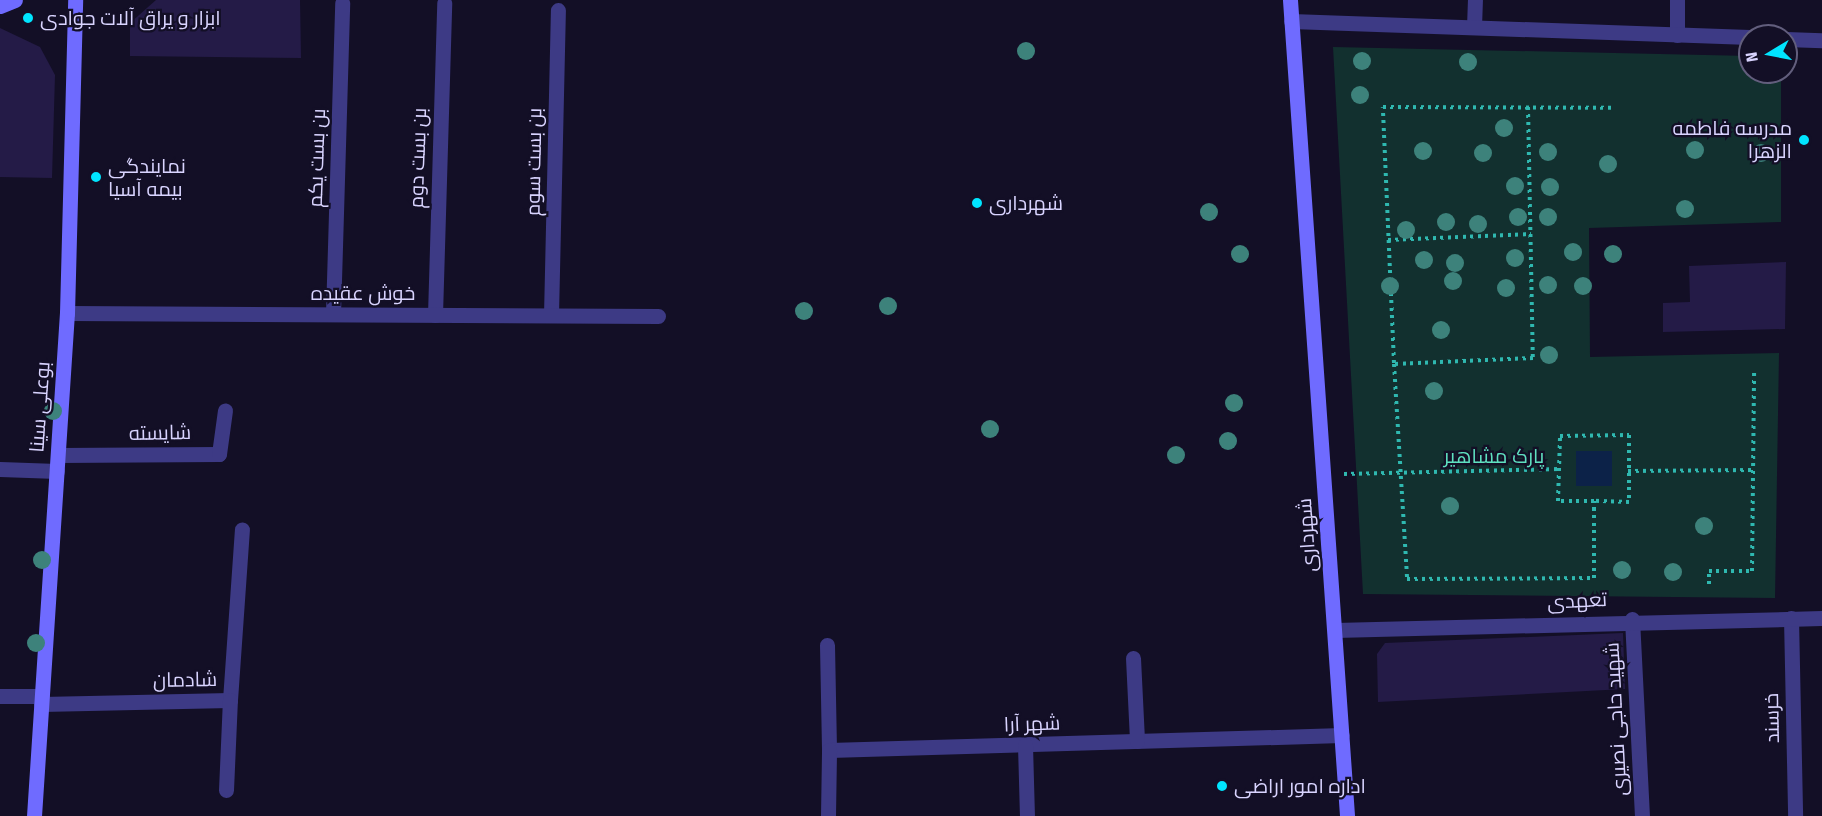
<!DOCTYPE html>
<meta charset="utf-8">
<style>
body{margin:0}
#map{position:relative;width:1822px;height:816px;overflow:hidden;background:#130f26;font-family:"Fira Sans Condensed",Cairo,sans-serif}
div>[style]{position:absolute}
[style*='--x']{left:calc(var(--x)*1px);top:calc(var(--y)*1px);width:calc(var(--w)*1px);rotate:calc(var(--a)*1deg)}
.green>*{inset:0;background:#12302f}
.water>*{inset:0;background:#0c2248;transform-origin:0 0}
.building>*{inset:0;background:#241b47}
.path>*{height:4px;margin-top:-2px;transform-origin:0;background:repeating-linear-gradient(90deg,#2fb8b0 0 3px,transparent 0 7.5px)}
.lane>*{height:15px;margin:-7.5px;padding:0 7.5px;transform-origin:7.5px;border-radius:7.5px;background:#3d3a85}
.street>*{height:15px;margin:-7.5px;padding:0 7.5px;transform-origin:7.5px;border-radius:7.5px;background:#3d3a85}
.secondary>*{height:15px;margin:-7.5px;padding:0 7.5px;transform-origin:7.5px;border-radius:7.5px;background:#6f6bff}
.trees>*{width:18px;height:18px;margin:-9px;border-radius:50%;background:#3d827b}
.dots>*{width:16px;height:16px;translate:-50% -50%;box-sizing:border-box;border:3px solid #130f26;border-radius:50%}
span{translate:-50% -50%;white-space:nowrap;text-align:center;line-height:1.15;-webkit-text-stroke:4.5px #130f26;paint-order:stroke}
.poi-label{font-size:20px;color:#d9d4ff}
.left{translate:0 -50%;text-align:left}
.right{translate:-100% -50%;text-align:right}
.street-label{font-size:20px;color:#d9d4ff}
.park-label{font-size:20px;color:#5fe0c0}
.north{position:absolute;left:1738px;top:24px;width:60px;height:60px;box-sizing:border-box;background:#130f26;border:2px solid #625e7d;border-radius:50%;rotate:260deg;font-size:16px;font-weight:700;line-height:24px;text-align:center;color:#d9d4ff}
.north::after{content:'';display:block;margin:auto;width:21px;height:27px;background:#00e5ff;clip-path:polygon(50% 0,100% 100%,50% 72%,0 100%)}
</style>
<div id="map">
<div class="green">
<div style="clip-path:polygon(1333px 47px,1750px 56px,1750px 72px,1781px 72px,1781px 222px,1589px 228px,1590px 357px,1779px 353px,1775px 598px,1363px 594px)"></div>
</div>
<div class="water">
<div style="left:1576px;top:451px;width:36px;height:35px"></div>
</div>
<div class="building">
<div style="clip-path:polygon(156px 0,300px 0,301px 58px,130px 56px,130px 23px)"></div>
<div style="clip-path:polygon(0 28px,40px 47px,55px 75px,52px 178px,0 177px)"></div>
<div style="clip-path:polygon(1786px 262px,1785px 329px,1663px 332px,1663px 303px,1690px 302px,1689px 266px)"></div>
<div style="clip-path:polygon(1623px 633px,1625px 689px,1378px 702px,1377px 654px,1385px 643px)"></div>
</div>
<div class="path">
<div style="--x:1528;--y:107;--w:251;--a:88.9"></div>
<div style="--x:1533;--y:358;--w:139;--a:177.5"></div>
<div style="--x:1394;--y:364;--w:215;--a:86.5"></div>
<div style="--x:1407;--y:579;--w:187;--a:-0.3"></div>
<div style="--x:1594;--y:578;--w:77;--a:-90"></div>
<div style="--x:1594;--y:501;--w:36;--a:180"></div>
<div style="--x:1558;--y:501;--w:65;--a:-88.2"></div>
<div style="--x:1560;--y:436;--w:69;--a:-0.8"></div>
<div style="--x:1629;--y:435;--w:67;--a:90"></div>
<div style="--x:1629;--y:502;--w:35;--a:-178"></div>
<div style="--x:1388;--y:240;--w:143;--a:-2.4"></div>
<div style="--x:1394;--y:363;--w:256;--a:-92.5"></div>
<div style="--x:1383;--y:107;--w:232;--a:0.2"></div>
<div style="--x:1628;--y:471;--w:126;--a:-0.5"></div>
<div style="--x:1344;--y:474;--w:215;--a:-1.3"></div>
<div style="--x:1709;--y:584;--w:13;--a:-90"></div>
<div style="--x:1709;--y:571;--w:43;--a:0"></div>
<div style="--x:1752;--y:571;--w:200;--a:-89.4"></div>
</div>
<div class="lane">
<div style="--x:1677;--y:0;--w:35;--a:90"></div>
<div style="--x:1474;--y:27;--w:27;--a:-88"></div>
<div style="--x:333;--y:314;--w:311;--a:-88.3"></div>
<div style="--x:435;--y:315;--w:312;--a:-88.3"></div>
<div style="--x:551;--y:315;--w:305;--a:-88.7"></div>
<div style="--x:58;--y:455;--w:161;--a:-0.4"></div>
<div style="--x:219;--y:454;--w:44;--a:-82.2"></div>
<div style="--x:0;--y:696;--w:42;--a:0"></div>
<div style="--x:41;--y:704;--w:189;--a:-1.2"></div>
<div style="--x:230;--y:700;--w:171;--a:-86"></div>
<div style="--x:226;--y:790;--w:90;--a:-87.5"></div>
</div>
<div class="street">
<div style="--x:1291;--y:21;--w:459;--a:2"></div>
<div style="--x:1786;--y:39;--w:36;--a:2"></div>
<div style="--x:67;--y:313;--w:591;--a:0.29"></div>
<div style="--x:0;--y:469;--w:57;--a:2"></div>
<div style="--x:1791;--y:618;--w:198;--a:88.8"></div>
<div style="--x:1632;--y:619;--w:197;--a:87.1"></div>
<div style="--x:1335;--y:630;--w:487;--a:-1.4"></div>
<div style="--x:827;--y:645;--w:105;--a:88.9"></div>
<div style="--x:829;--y:750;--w:513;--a:-1.67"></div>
<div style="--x:1133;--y:658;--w:83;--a:87.2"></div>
<div style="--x:1025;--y:745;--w:71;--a:88.4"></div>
<div style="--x:828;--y:816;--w:66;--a:-89.1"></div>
</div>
<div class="secondary">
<div style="--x:1290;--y:0;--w:818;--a:86"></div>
<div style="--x:0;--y:6;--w:16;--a:-22"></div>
<div style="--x:34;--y:816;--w:504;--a:-86.25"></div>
<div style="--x:67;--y:313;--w:313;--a:-88.5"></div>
</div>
<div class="trees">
<div style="left:1026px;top:51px"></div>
<div style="left:1362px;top:61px"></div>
<div style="left:1468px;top:62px"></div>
<div style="left:1360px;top:95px"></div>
<div style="left:1504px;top:128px"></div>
<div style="left:1695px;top:150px"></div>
<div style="left:1423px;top:151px"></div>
<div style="left:1548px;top:152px"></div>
<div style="left:1483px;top:153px"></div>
<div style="left:1761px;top:153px"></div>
<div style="left:1608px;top:164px"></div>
<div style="left:1515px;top:186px"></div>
<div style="left:1550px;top:187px"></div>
<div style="left:1685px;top:209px"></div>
<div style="left:1209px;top:212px"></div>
<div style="left:1518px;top:217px"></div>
<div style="left:1548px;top:217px"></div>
<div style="left:1446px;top:222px"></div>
<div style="left:1478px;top:224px"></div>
<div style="left:1406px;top:230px"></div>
<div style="left:1573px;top:252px"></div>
<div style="left:1240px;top:254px"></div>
<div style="left:1613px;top:254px"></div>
<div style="left:1515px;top:258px"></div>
<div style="left:1424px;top:260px"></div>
<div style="left:1455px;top:263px"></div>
<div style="left:1453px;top:281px"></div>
<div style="left:1548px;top:285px"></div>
<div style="left:1390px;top:286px"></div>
<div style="left:1583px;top:286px"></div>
<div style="left:1506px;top:288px"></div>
<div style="left:888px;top:306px"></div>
<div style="left:804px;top:311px"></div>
<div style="left:1441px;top:330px"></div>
<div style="left:1549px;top:355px"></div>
<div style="left:1434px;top:391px"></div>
<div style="left:1234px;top:403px"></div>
<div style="left:53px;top:411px"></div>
<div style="left:990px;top:429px"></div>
<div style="left:1228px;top:441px"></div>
<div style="left:1176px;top:455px"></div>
<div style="left:1450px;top:506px"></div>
<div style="left:1704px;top:526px"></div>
<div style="left:42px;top:560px"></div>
<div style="left:1622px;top:570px"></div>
<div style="left:1673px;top:572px"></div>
<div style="left:36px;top:643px"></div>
</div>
<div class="dots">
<div style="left:28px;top:18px;background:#00e5ff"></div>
<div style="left:1804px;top:140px;background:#00e5ff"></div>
<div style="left:96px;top:177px;background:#00e5ff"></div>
<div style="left:977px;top:203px;background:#00e5ff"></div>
<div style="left:1222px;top:786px;background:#00e5ff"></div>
</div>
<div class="poi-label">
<span class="left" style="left:40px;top:18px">ابزار و یراق آلات جوادی</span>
<span class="right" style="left:1792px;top:140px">مدرسه فاطمه<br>الزهرا</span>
<span class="left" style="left:108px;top:178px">نمایندگی<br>بیمه آسیا</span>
<span class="left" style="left:989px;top:203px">شهرداری</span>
<span class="left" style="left:1234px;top:786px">اداره امور اراضی</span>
</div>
<div class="street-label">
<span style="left:317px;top:158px;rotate:-88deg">بن بست یکم</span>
<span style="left:418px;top:158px;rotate:-88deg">بن بست دوم</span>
<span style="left:534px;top:162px;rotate:-89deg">بن بست سوم</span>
<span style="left:363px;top:293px">خوش عقیده</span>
<span style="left:40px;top:407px;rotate:-86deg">بوعلی سینا</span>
<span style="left:160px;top:433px;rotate:-1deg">شايسته</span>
<span style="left:1307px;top:535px;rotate:-94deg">شهرداری</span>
<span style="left:1577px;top:601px;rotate:-3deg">تعهدی</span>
<span style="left:185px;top:680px;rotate:-1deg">شادمان</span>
<span style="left:1772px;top:718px;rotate:-91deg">خرسند</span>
<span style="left:1616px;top:719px;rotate:-93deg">شهید حاجی نصیری</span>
<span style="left:1032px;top:724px;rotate:-2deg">شهر آرا</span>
</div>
<div class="park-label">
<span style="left:1494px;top:456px">پارک مشاهیر</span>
</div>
<div class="north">N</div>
</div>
